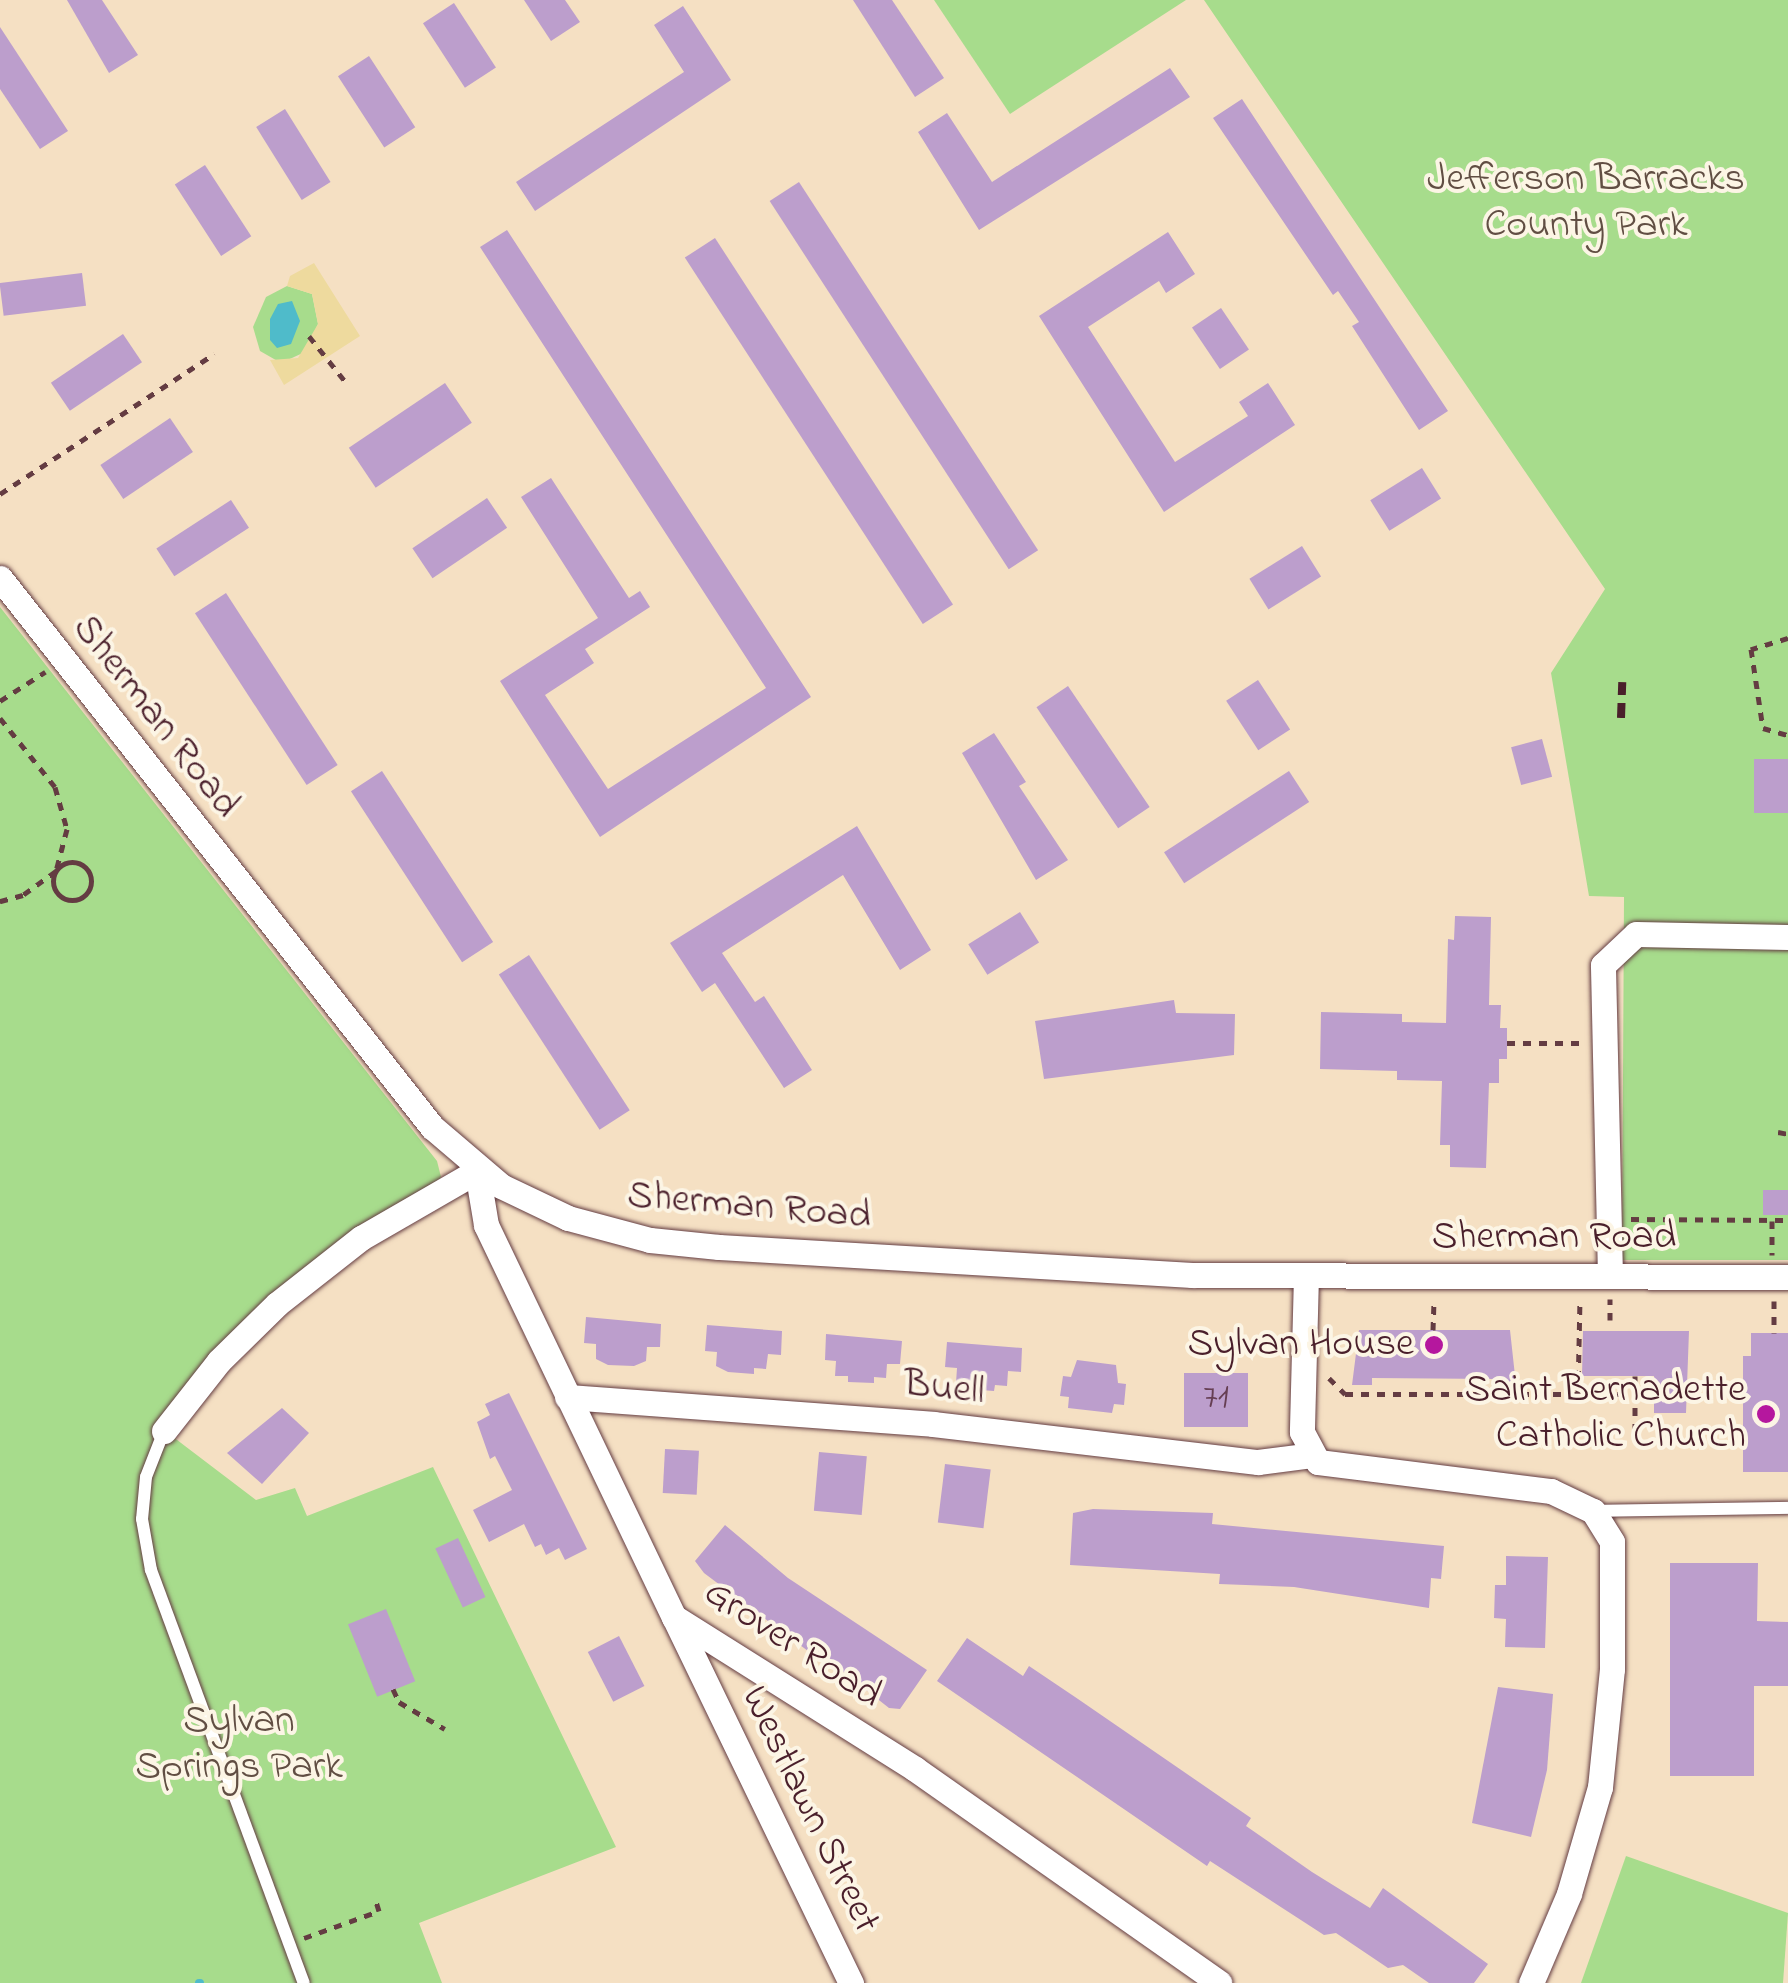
<!DOCTYPE html>
<style>
body{margin:0}
#map{position:relative;width:1788px;height:1983px;overflow:hidden;background:#f5e0c3;font-family:"Indie Flower",sans-serif}
div>[style]{position:absolute}
[style*='--x']{left:calc(var(--x)*1px);top:calc(var(--y)*1px);width:calc(var(--w)*1px);rotate:calc(var(--a)*1deg)}
.green>*{inset:0;background:#a7dc8c}
.sand>*{inset:0;background:#eeda9e}
.water>*{inset:0;background:#4fbbca}
.stream>*{height:8px;margin:-4px;padding:0 4px;transform-origin:4px;border-radius:4px;background:#4fbbca}
.building>*{inset:0;background:#bc9ecc;transform-origin:0 0}
.path>*{height:5px;margin-top:-2.5px;transform-origin:0;background:repeating-linear-gradient(90deg,#643c42 0 8px,transparent 0 16px)}
.path>.ring{margin:-2.5px;padding:0;box-sizing:content-box;background:none;border:5px solid #643c42;border-radius:50%}
.roads{filter:drop-shadow(0 0 2px #643c42) drop-shadow(0 0 2px #643c42)}
.lane>*{height:12px;margin:-6px;padding:0 6px;transform-origin:6px;border-radius:6px;background:#fff}
.street>*{height:25px;margin:-12.5px;padding:0 12.5px;transform-origin:12.5px;border-radius:12.5px;background:#fff}
.rail>*{height:8px;margin-top:-4px;transform-origin:0;background:repeating-linear-gradient(90deg,#4a1f2b 0 15px,transparent 0 23px)}
.dots>*{width:28px;height:28px;translate:-50% -50%;box-sizing:border-box;border:5px solid #fcf5e5;border-radius:50%}
span{translate:-50% -50%;white-space:nowrap;text-align:center;line-height:1.15;-webkit-text-stroke:8px #fcf5e5;paint-order:stroke}
.number-label{font-size:35px;color:#663f53}
.number-label span{-webkit-text-stroke-width:0}
.park-label{font-size:40px;color:#614e43}
.street-label{font-size:40px;color:#4a1f2b}
.poi-label{font-size:40px;color:#4a1f2b}
.right{translate:-100% -50%;text-align:right}
</style>
<div id="map">
<div class="green">
<div style="clip-path:polygon(934px 0,1186px 0,1010px 114px)"></div>
<div style="clip-path:polygon(1204px 0,1788px 0,1788px 1260px,1622px 1260px,1624px 897px,1589px 896px,1551px 673px,1605px 589px)"></div>
<div style="clip-path:polygon(287px 286px,312px 294px,318px 324px,305px 352px,281px 363px,260px 351px,253px 327px,266px 297px)"></div>
<div style="clip-path:polygon(0 607px,437px 1161px,441px 1177px,435px 1188px,402px 1202px,160px 1427px,256px 1500px,295px 1488px,307px 1516px,433px 1467px,616px 1847px,419px 1923px,442px 1983px,0 1983px)"></div>
<div style="clip-path:polygon(1626px 1856px,1788px 1913px,1783px 1983px,1581px 1983px)"></div>
</div>
<div class="sand">
<div style="clip-path:polygon(314px 263px,360px 336px,284px 385px,270px 360px,298px 358px,318px 324px,312px 294px,287px 286px,290px 276px)"></div>
</div>
<div class="water">
<div style="clip-path:polygon(292px 301px,300px 321px,291px 344px,277px 348px,270px 340px,270px 319px,278px 304px)"></div>
</div>
<div class="stream">
<div style="--x:199;--y:1983;--w:1;--a:0"></div>
</div>
<div class="building">
<div style="clip-path:polygon(67px 0,102px 0,138px 55px,109px 73px)"></div>
<div style="clip-path:polygon(524px 0,565px 0,580px 22px,551px 41px)"></div>
<div style="clip-path:polygon(853px 0,892px 0,944px 78px,915px 97px)"></div>
<div style="left:454px;top:3px;width:77px;height:37px;rotate:57deg"></div>
<div style="clip-path:polygon(683px 6px,731px 80px,535px 211px,516px 182px,684px 72px,654px 25px)"></div>
<div style="clip-path:polygon(0 27px,68px 131px,40px 149px,0 89px)"></div>
<div style="left:369px;top:56px;width:85px;height:37px;rotate:57deg"></div>
<div style="clip-path:polygon(1170px 68px,1190px 97px,979px 230px,918px 132px,947px 113px,992px 182px)"></div>
<div style="clip-path:polygon(1242px 99px,1448px 411px,1419px 430px,1352px 326px,1359px 322px,1338px 291px,1333px 295px,1213px 118px)"></div>
<div style="left:285px;top:109px;width:86px;height:34px;rotate:58deg"></div>
<div style="left:205px;top:165px;width:85px;height:36px;rotate:57deg"></div>
<div style="left:799px;top:182px;width:439px;height:35px;rotate:57deg"></div>
<div style="clip-path:polygon(507px 230px,811px 697px,600px 837px,500px 681px,598px 618px,521px 497px,551px 478px,629px 598px,640px 591px,650px 607px,585px 649px,594px 663px,545px 695px,608px 789px,766px 688px,480px 247px)"></div>
<div style="clip-path:polygon(1168px 232px,1195px 274px,1166px 293px,1159px 281px,1088px 327px,1175px 462px,1248px 416px,1239px 402px,1268px 383px,1295px 425px,1164px 512px,1039px 316px)"></div>
<div style="left:715px;top:238px;width:437px;height:36px;rotate:57deg"></div>
<div style="left:82px;top:273px;width:33px;height:83px;rotate:83deg"></div>
<div style="left:1221px;top:308px;width:50px;height:35px;rotate:56deg"></div>
<div style="left:123px;top:334px;width:34px;height:87px;rotate:56deg"></div>
<div style="left:445px;top:383px;width:48px;height:116px;rotate:56deg"></div>
<div style="left:170px;top:418px;width:41px;height:84px;rotate:56deg"></div>
<div style="left:1422px;top:468px;width:36px;height:61px;rotate:58deg"></div>
<div style="left:487px;top:498px;width:36px;height:90px;rotate:56deg"></div>
<div style="left:231px;top:500px;width:33px;height:89px;rotate:57deg"></div>
<div style="left:1302px;top:546px;width:36px;height:62px;rotate:58deg"></div>
<div style="left:226px;top:593px;width:205px;height:37px;rotate:57deg"></div>
<div style="left:1258px;top:680px;width:59px;height:38px;rotate:57deg"></div>
<div style="left:1068px;top:686px;width:146px;height:38px;rotate:56deg"></div>
<div style="clip-path:polygon(994px 733px,1026px 782px,1019px 786px,1068px 860px,1036px 880px,962px 753px)"></div>
<div style="left:1542px;top:739px;width:39px;height:32px;rotate:75deg"></div>
<div style="left:1754px;top:759px;width:34px;height:54px"></div>
<div style="left:382px;top:771px;width:204px;height:37px;rotate:57deg"></div>
<div style="left:1289px;top:771px;width:37px;height:149px;rotate:57deg"></div>
<div style="clip-path:polygon(857px 826px,931px 950px,900px 970px,843px 875px,722px 953px,755px 1002px,764px 996px,812px 1070px,784px 1088px,715px 983px,702px 992px,670px 943px)"></div>
<div style="left:1020px;top:912px;width:36px;height:61px;rotate:58deg"></div>
<div style="clip-path:polygon(1455px 916px,1491px 917px,1489px 1005px,1501px 1005px,1500px 1028px,1507px 1028px,1507px 1059px,1499px 1059px,1499px 1083px,1489px 1083px,1486px 1168px,1450px 1167px,1450px 1145px,1440px 1145px,1442px 1081px,1397px 1080px,1397px 1071px,1320px 1069px,1321px 1012px,1402px 1014px,1402px 1022px,1446px 1023px,1448px 939px,1454px 940px)"></div>
<div style="left:529px;top:955px;width:185px;height:36px;rotate:57deg"></div>
<div style="clip-path:polygon(1174px 1000px,1176px 1013px,1235px 1014px,1234px 1055px,1044px 1079px,1035px 1021px)"></div>
<div style="left:1763px;top:1190px;width:25px;height:25px"></div>
<div style="clip-path:polygon(586px 1317px,661px 1324px,660px 1347px,647px 1347px,646px 1361px,634px 1366px,608px 1365px,596px 1359px,596px 1344px,584px 1343px)"></div>
<div style="clip-path:polygon(707px 1325px,782px 1331px,781px 1355px,768px 1354px,766px 1369px,754px 1368px,754px 1374px,728px 1372px,716px 1366px,717px 1352px,705px 1351px)"></div>
<div style="clip-path:polygon(1359px 1330px,1510px 1330px,1516px 1385px,1495px 1385px,1495px 1379px,1372px 1378px,1372px 1385px,1352px 1385px)"></div>
<div style="clip-path:polygon(1583px 1331px,1689px 1331px,1686px 1413px,1654px 1413px,1654px 1376px,1582px 1376px)"></div>
<div style="clip-path:polygon(1751px 1333px,1788px 1333px,1788px 1472px,1743px 1472px,1743px 1356px,1751px 1356px)"></div>
<div style="clip-path:polygon(826px 1334px,902px 1341px,900px 1364px,887px 1364px,886px 1378px,874px 1377px,874px 1383px,848px 1382px,848px 1376px,835px 1376px,836px 1361px,825px 1360px)"></div>
<div style="clip-path:polygon(947px 1342px,1022px 1348px,1021px 1372px,1008px 1371px,1007px 1386px,995px 1385px,994px 1391px,968px 1389px,969px 1384px,956px 1383px,957px 1368px,945px 1367px)"></div>
<div style="clip-path:polygon(1077px 1360px,1116px 1365px,1118px 1383px,1126px 1384px,1124px 1405px,1114px 1404px,1112px 1413px,1068px 1408px,1069px 1397px,1060px 1396px,1063px 1376px,1071px 1377px)"></div>
<div style="left:1184px;top:1373px;width:64px;height:54px"></div>
<div style="clip-path:polygon(509px 1393px,587px 1549px,565px 1560px,559px 1548px,546px 1555px,541px 1544px,535px 1547px,524px 1524px,489px 1542px,473px 1510px,512px 1490px,495px 1456px,490px 1459px,477px 1422px,490px 1415px,485px 1404px)"></div>
<div style="clip-path:polygon(282px 1408px,309px 1433px,262px 1484px,227px 1453px)"></div>
<div style="left:665px;top:1449px;width:34px;height:44px;rotate:3deg"></div>
<div style="left:819px;top:1452px;width:48px;height:59px;rotate:5deg"></div>
<div style="left:945px;top:1464px;width:46px;height:59px;rotate:7deg"></div>
<div style="clip-path:polygon(1093px 1509px,1213px 1513px,1212px 1524px,1444px 1546px,1441px 1579px,1431px 1578px,1429px 1608px,1294px 1587px,1219px 1584px,1220px 1574px,1070px 1565px,1073px 1513px)"></div>
<div style="clip-path:polygon(725px 1525px,788px 1578px,927px 1670px,900px 1709px,889px 1708px,823px 1656px,820px 1660px,704px 1573px,695px 1561px)"></div>
<div style="left:458px;top:1538px;width:65px;height:25px;rotate:65deg"></div>
<div style="clip-path:polygon(1506px 1556px,1548px 1557px,1545px 1648px,1505px 1647px,1506px 1619px,1494px 1618px,1495px 1585px,1506px 1585px)"></div>
<div style="clip-path:polygon(1670px 1563px,1758px 1563px,1757px 1621px,1788px 1622px,1788px 1686px,1754px 1686px,1754px 1776px,1670px 1776px)"></div>
<div style="left:386px;top:1609px;width:78px;height:41px;rotate:68deg"></div>
<div style="left:619px;top:1636px;width:56px;height:35px;rotate:63deg"></div>
<div style="clip-path:polygon(967px 1638px,1023px 1676px,1029px 1666px,1078px 1699px,1251px 1818px,1246px 1826px,1312px 1872px,1370px 1908px,1383px 1888px,1488px 1964px,1474px 1983px,1429px 1983px,1403px 1965px,1388px 1968px,1336px 1933px,1324px 1935px,1210px 1861px,1207px 1866px,937px 1681px)"></div>
<div style="clip-path:polygon(1498px 1687px,1553px 1694px,1547px 1770px,1531px 1837px,1472px 1823px)"></div>
</div>
<div class="path">
<div style="--x:309;--y:336;--w:63;--a:51.5"></div>
<div style="--x:0;--y:494;--w:256;--a:-33.2"></div>
<div style="--x:1788;--y:638;--w:39;--a:163"></div>
<div style="--x:1751;--y:649;--w:80;--a:81.4"></div>
<div style="--x:1763;--y:728;--w:26;--a:16"></div>
<div style="--x:0;--y:701;--w:54;--a:-32.8"></div>
<div style="--x:0;--y:718;--w:88;--a:51.4"></div>
<div style="--x:55;--y:787;--w:44;--a:74.1"></div>
<div style="--x:67;--y:829;--w:43;--a:104.7"></div>
<div style="--x:56;--y:871;--w:41;--a:144"></div>
<div style="--x:23;--y:895;--w:24;--a:165"></div>
<div class="ring" style="left:53px;top:862px;width:33px;height:33px"></div>
<div style="--x:1507;--y:1043;--w:72;--a:0"></div>
<div style="--x:1778;--y:1132;--w:10;--a:11"></div>
<div style="--x:1631;--y:1219;--w:157;--a:0.4"></div>
<div style="--x:1772;--y:1221;--w:34;--a:90"></div>
<div style="--x:1774;--y:1301;--w:32;--a:90"></div>
<div style="--x:1610;--y:1320;--w:21;--a:-90"></div>
<div style="--x:1433;--y:1330;--w:31;--a:-88"></div>
<div style="--x:1635;--y:1376;--w:56;--a:90"></div>
<div style="--x:1329;--y:1378;--w:23;--a:45"></div>
<div style="--x:1345;--y:1394;--w:309;--a:0"></div>
<div style="--x:1578;--y:1394;--w:92;--a:-88.8"></div>
<div style="--x:393;--y:1689;--w:14;--a:65"></div>
<div style="--x:399;--y:1702;--w:53;--a:30.4"></div>
<div style="--x:304;--y:1938;--w:80;--a:-19.8"></div>
<div style="--x:379;--y:1911;--w:10;--a:-107"></div>
</div>
<div class="roads">
<div class="lane">
<div style="--x:164;--y:1431;--w:49;--a:111.4"></div>
<div style="--x:146;--y:1477;--w:42;--a:95.4"></div>
<div style="--x:142;--y:1519;--w:52;--a:80"></div>
<div style="--x:151;--y:1570;--w:440;--a:69.7"></div>
<div style="--x:1593;--y:1511;--w:195;--a:-0.9"></div>
</div>
<div class="street">
<div style="--x:0;--y:578;--w:699;--a:51.8"></div>
<div style="--x:432;--y:1127;--w:91;--a:40.5"></div>
<div style="--x:501;--y:1186;--w:74;--a:25.5"></div>
<div style="--x:568;--y:1218;--w:85;--a:15"></div>
<div style="--x:650;--y:1240;--w:69;--a:5.8"></div>
<div style="--x:719;--y:1247;--w:474;--a:3.4"></div>
<div style="--x:1192;--y:1275;--w:596;--a:0.19"></div>
<div style="--x:1306;--y:1275;--w:157;--a:91.5"></div>
<div style="--x:1302;--y:1432;--w:34;--a:62"></div>
<div style="--x:1318;--y:1462;--w:235;--a:7.1"></div>
<div style="--x:1551;--y:1491;--w:47;--a:25.5"></div>
<div style="--x:1593;--y:1511;--w:36;--a:58"></div>
<div style="--x:1612;--y:1542;--w:127;--a:90"></div>
<div style="--x:1612;--y:1669;--w:119;--a:95.8"></div>
<div style="--x:1600;--y:1787;--w:111;--a:106.2"></div>
<div style="--x:1569;--y:1894;--w:97;--a:113.1"></div>
<div style="--x:1610;--y:1276;--w:311;--a:-91.3"></div>
<div style="--x:1603;--y:965;--w:45;--a:-43.2"></div>
<div style="--x:1636;--y:934;--w:152;--a:1.1"></div>
<div style="--x:567;--y:1397;--w:367;--a:4.2"></div>
<div style="--x:933;--y:1424;--w:327;--a:6.7"></div>
<div style="--x:1258;--y:1462;--w:54;--a:-7.4"></div>
<div style="--x:164;--y:1431;--w:89;--a:-51.8"></div>
<div style="--x:219;--y:1361;--w:81;--a:-44.5"></div>
<div style="--x:277;--y:1304;--w:107;--a:-38.2"></div>
<div style="--x:361;--y:1238;--w:134;--a:-30"></div>
<div style="--x:477;--y:1171;--w:55;--a:80.5"></div>
<div style="--x:486;--y:1225;--w:435;--a:64.4"></div>
<div style="--x:674;--y:1617;--w:285;--a:32.2"></div>
<div style="--x:915;--y:1769;--w:372;--a:35.1"></div>
<div style="--x:674;--y:1617;--w:407;--a:64.2"></div>
</div>
</div>
<div class="rail">
<div style="--x:1621;--y:718;--w:36;--a:-88"></div>
</div>
<div class="dots">
<div style="left:1434px;top:1345px;background:#b5179e"></div>
<div style="left:1766px;top:1414px;background:#b5179e"></div>
</div>
<div class="number-label">
<span style="left:1216px;top:1399px">71</span>
</div>
<div class="park-label">
<span style="left:1586px;top:203px">Jefferson Barracks<br>County Park</span>
<span style="left:239px;top:1745px">Sylvan<br>Springs Park</span>
</div>
<div class="street-label">
<span style="left:155px;top:717px;rotate:52deg">Sherman Road</span>
<span style="left:749px;top:1207px;rotate:5deg">Sherman Road</span>
<span style="left:1554px;top:1238px">Sherman Road</span>
<span style="left:944px;top:1389px;rotate:6deg">Buell</span>
<span style="left:792px;top:1645px;rotate:33deg">Grover Road</span>
<span style="left:809px;top:1810px;rotate:64deg">Westlawn Street</span>
</div>
<div class="poi-label">
<span class="right" style="left:1414px;top:1345px">Sylvan House</span>
<span class="right" style="left:1746px;top:1414px">Saint Bernadette<br>Catholic Church</span>
</div>
</div>
